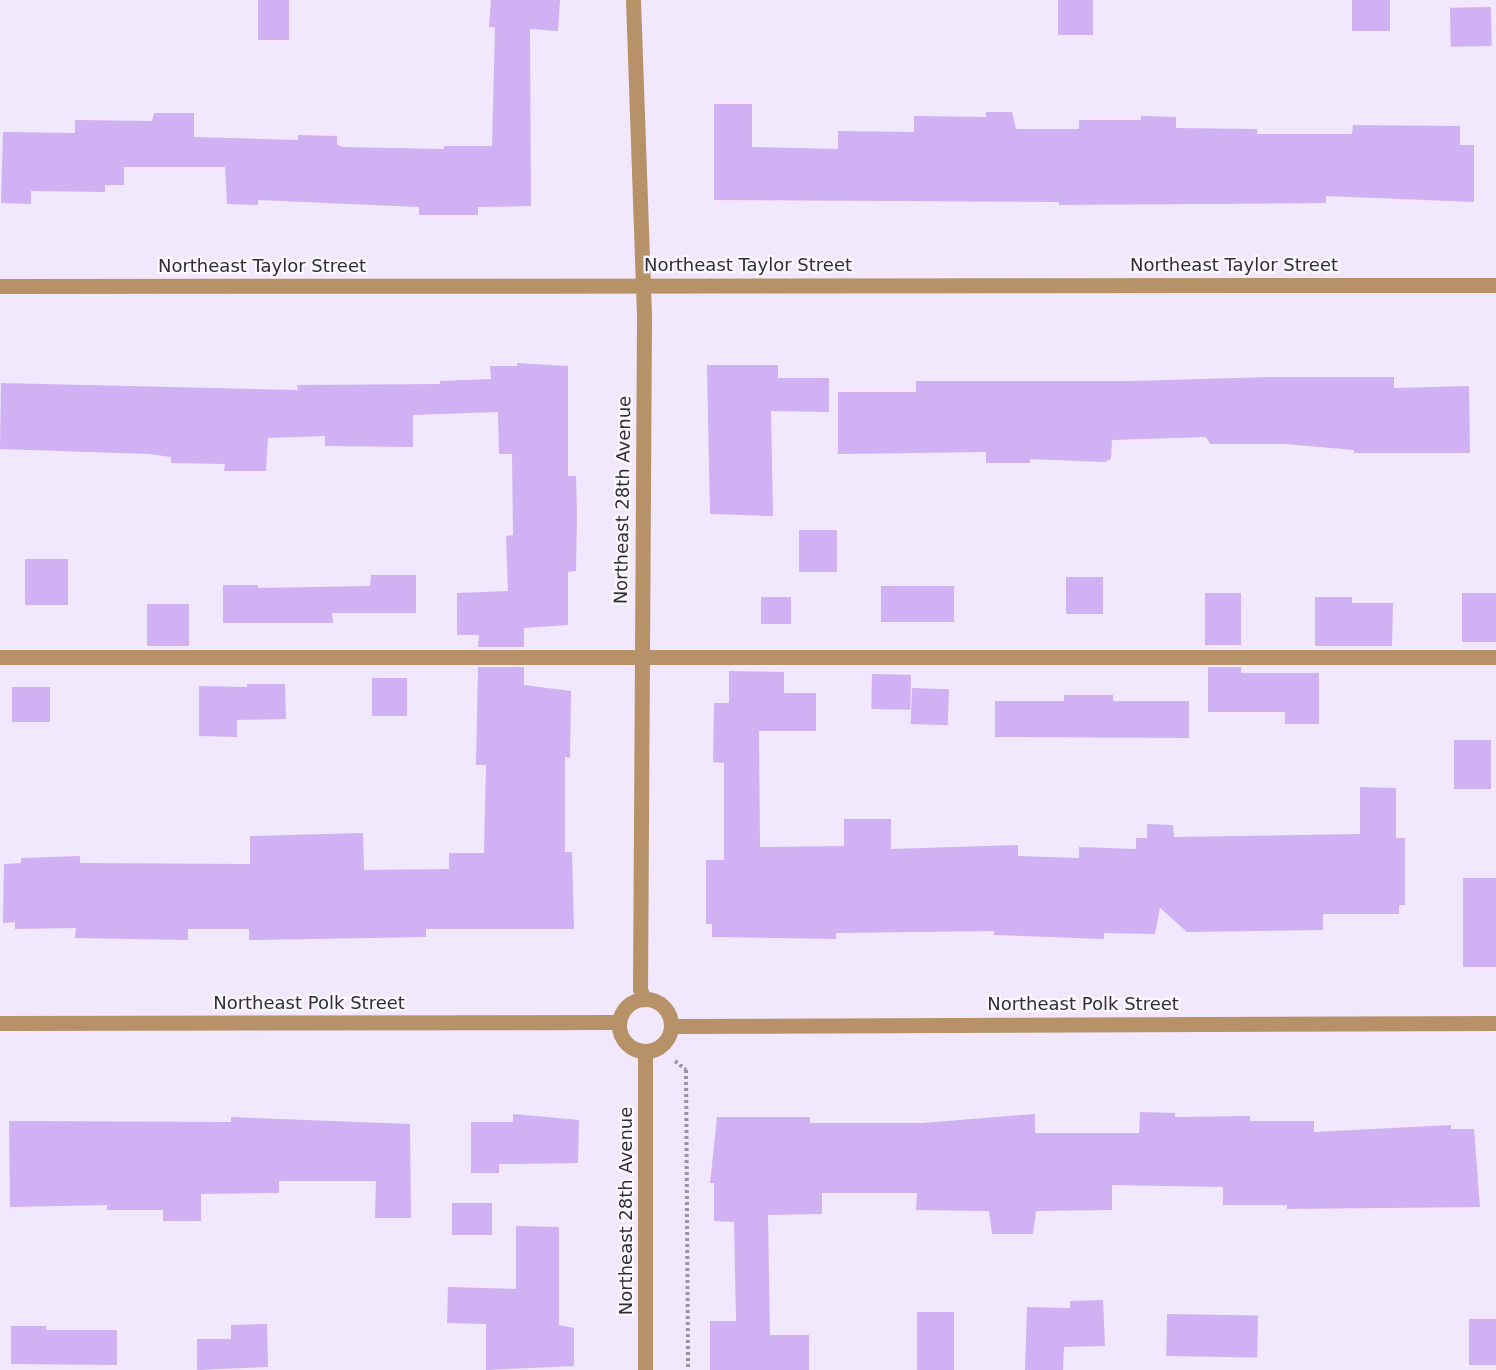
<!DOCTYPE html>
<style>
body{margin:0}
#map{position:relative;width:1496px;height:1370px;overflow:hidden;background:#f1e8fd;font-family:"DejaVu Sans",sans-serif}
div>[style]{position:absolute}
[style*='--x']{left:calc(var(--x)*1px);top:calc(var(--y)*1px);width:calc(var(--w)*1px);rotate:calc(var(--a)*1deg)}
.building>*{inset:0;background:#cfb1f4;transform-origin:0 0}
.path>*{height:4px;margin-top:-2px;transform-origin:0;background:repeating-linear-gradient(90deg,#9a93a3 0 3px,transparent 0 6px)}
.lane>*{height:15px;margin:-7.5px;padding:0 7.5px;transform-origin:7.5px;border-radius:7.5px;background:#b79269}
.street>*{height:15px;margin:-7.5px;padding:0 7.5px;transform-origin:7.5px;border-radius:7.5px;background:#b79269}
.street>.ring{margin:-7.5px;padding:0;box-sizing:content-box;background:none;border:15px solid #b79269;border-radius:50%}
span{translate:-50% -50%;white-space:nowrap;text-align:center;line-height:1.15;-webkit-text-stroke:4.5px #fbf8fe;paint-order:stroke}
.street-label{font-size:18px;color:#312d37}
</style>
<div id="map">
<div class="building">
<div style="left:258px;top:0;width:31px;height:40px"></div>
<div style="clip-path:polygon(491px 0,560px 0,558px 31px,530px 29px,531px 206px,478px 207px,478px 215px,419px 215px,419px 207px,258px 200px,258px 205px,227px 204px,225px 167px,124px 167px,124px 185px,105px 185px,105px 192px,31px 191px,31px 204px,1px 203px,3px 132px,75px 133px,75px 120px,152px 121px,154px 113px,194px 113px,194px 137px,298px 140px,298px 135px,337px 136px,337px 145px,343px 147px,444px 149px,444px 146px,492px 146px,495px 27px,489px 27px)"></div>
<div style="left:1058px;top:0;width:35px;height:35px"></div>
<div style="left:1352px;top:0;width:38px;height:31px"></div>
<div style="left:1491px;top:7px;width:39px;height:41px;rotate:89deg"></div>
<div style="clip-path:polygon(714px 104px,752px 104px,752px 147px,838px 149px,838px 131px,914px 132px,914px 116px,986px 117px,986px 112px,1012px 112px,1016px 129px,1079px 129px,1079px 120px,1141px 120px,1141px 116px,1176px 117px,1176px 128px,1257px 129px,1257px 134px,1352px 134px,1353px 125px,1460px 126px,1460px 145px,1474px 145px,1474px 202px,1326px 196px,1326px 203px,1059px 205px,1059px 202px,714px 200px)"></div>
<div style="clip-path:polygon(517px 363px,568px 366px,568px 476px,576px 476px,577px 513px,576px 571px,568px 572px,568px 625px,524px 628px,524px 647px,478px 647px,479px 635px,457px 635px,457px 593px,508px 591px,506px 536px,513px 535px,512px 454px,499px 454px,498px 412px,413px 415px,413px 447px,325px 446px,325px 436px,268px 438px,266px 471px,224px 471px,225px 464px,171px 463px,171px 457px,149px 454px,0 449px,1px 383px,298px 390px,297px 385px,440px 384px,440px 381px,491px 379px,490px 366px,517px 366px)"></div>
<div style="clip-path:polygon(707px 365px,778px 365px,778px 378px,829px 378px,829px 412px,771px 411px,773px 516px,710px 514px)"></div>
<div style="clip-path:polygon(1274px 377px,1394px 377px,1394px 388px,1469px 386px,1470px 453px,1354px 453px,1354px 450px,1285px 444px,1210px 444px,1206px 437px,1112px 440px,1111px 459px,1105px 462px,1030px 459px,1030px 463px,986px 463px,986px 452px,838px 454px,838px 392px,916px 392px,916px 381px,1131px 381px)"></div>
<div style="left:799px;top:530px;width:38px;height:42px"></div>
<div style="left:25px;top:559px;width:43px;height:46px"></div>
<div style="clip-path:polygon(371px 575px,416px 575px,416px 613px,332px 613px,333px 623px,223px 623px,223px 585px,258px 585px,258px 588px,370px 586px)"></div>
<div style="left:1066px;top:577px;width:37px;height:37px"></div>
<div style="left:954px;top:586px;width:36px;height:73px;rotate:90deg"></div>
<div style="left:1205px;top:593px;width:36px;height:52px"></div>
<div style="left:1462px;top:593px;width:34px;height:49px"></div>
<div style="left:761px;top:597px;width:30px;height:27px"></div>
<div style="clip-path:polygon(1315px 597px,1352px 597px,1352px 603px,1393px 603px,1392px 646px,1315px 646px)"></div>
<div style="left:147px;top:604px;width:42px;height:42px"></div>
<div style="clip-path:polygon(478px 667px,524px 667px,524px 685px,571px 691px,570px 758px,565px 757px,565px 852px,572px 852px,574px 929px,426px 929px,426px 937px,249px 940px,249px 929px,188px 929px,188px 940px,75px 938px,76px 928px,15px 929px,15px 922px,3px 923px,4px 864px,21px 863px,21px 858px,80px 856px,80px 863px,250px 864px,250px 836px,363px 833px,364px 870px,449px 869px,449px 853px,484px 853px,486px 765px,476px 765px)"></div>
<div style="clip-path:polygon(1208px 667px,1241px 667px,1241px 673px,1319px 673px,1319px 724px,1285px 724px,1285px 712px,1208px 712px)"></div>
<div style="clip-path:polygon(729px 671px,784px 672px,784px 693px,816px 693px,816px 731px,759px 731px,760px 847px,844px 846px,844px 819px,891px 819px,891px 849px,1018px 845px,1018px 856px,1079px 858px,1079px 847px,1136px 849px,1136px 838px,1147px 838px,1147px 824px,1173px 825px,1174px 837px,1360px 834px,1360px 787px,1396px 788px,1396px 838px,1405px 838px,1405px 905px,1399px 905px,1399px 914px,1323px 914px,1323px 930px,1187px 932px,1160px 908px,1155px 934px,1104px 933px,1104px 939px,994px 935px,994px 931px,836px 933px,836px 939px,712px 937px,712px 924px,706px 924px,706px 860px,724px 860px,724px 763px,713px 762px,714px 703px,729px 703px)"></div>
<div style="left:872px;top:674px;width:39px;height:35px;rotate:1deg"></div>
<div style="left:372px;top:678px;width:35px;height:38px"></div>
<div style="clip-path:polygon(247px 684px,285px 684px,286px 719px,237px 720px,237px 737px,199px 736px,199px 686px,247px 687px)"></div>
<div style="left:12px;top:687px;width:38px;height:35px"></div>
<div style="left:912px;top:688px;width:37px;height:36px;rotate:2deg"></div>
<div style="clip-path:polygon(1064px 695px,1113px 695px,1113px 701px,1189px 701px,1189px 738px,995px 737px,995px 701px,1064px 701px)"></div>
<div style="left:1454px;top:740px;width:37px;height:49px"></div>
<div style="left:1496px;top:878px;width:89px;height:33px;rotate:90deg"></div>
<div style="clip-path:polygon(1140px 1112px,1175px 1113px,1175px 1117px,1250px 1116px,1250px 1121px,1314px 1121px,1314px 1132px,1451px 1125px,1451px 1129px,1474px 1129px,1480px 1207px,1287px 1209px,1287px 1205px,1223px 1205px,1223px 1187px,1112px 1185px,1112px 1210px,1036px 1211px,1033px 1234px,992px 1234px,989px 1211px,916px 1210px,917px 1193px,822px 1193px,822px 1214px,768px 1215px,770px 1335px,809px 1335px,809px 1370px,710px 1370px,710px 1321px,736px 1321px,734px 1222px,714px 1221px,714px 1183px,710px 1183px,717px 1117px,810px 1117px,810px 1123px,922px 1123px,1035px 1114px,1035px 1133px,1139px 1133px)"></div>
<div style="clip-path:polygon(513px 1114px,579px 1120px,578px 1163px,499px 1164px,499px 1173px,471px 1173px,471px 1122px,513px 1122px)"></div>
<div style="clip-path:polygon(231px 1117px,410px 1124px,411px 1218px,375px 1218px,376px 1181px,279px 1181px,279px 1193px,201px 1194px,201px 1221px,163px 1221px,163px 1210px,107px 1210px,107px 1205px,10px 1207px,9px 1121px,231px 1122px)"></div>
<div style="left:452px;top:1203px;width:40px;height:32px"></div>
<div style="clip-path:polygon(516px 1226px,559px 1227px,559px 1325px,574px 1328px,574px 1366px,486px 1370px,486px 1324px,447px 1323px,448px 1287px,516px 1289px)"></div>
<div style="clip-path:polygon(1103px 1300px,1105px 1346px,1064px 1347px,1063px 1370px,1025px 1370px,1027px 1307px,1070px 1308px,1070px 1301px)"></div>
<div style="left:917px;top:1312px;width:37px;height:58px"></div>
<div style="left:1167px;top:1314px;width:91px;height:42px;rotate:1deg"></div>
<div style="left:1469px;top:1319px;width:27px;height:46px"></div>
<div style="clip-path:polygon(267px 1324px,268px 1367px,197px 1370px,197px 1339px,231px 1339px,231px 1325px)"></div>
<div style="clip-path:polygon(11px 1326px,46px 1326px,46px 1330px,117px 1330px,117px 1365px,11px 1364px)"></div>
</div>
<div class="path">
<div style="--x:675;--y:1061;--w:14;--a:39"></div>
<div style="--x:686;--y:1070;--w:300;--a:89.6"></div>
</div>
<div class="lane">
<div style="--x:0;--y:657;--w:1496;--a:0"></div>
</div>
<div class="street">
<div style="--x:633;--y:0;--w:318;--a:88"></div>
<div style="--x:644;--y:318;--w:671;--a:90.34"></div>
<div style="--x:640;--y:989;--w:11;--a:68"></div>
<div style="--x:0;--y:286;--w:1496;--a:-0.04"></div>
<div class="ring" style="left:619px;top:999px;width:37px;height:37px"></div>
<div style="--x:0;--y:1023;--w:619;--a:-0.09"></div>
<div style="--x:671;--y:1026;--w:825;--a:-0.21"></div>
<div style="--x:645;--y:1051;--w:319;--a:90"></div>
</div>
<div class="street-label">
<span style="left:748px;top:265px">Northeast Taylor Street</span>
<span style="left:1234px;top:265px">Northeast Taylor Street</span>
<span style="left:262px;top:266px">Northeast Taylor Street</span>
<span style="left:623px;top:500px;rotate:-89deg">Northeast 28th Avenue</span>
<span style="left:309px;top:1003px">Northeast Polk Street</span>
<span style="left:1083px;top:1004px">Northeast Polk Street</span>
<span style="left:626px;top:1211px;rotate:-90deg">Northeast 28th Avenue</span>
</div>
</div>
